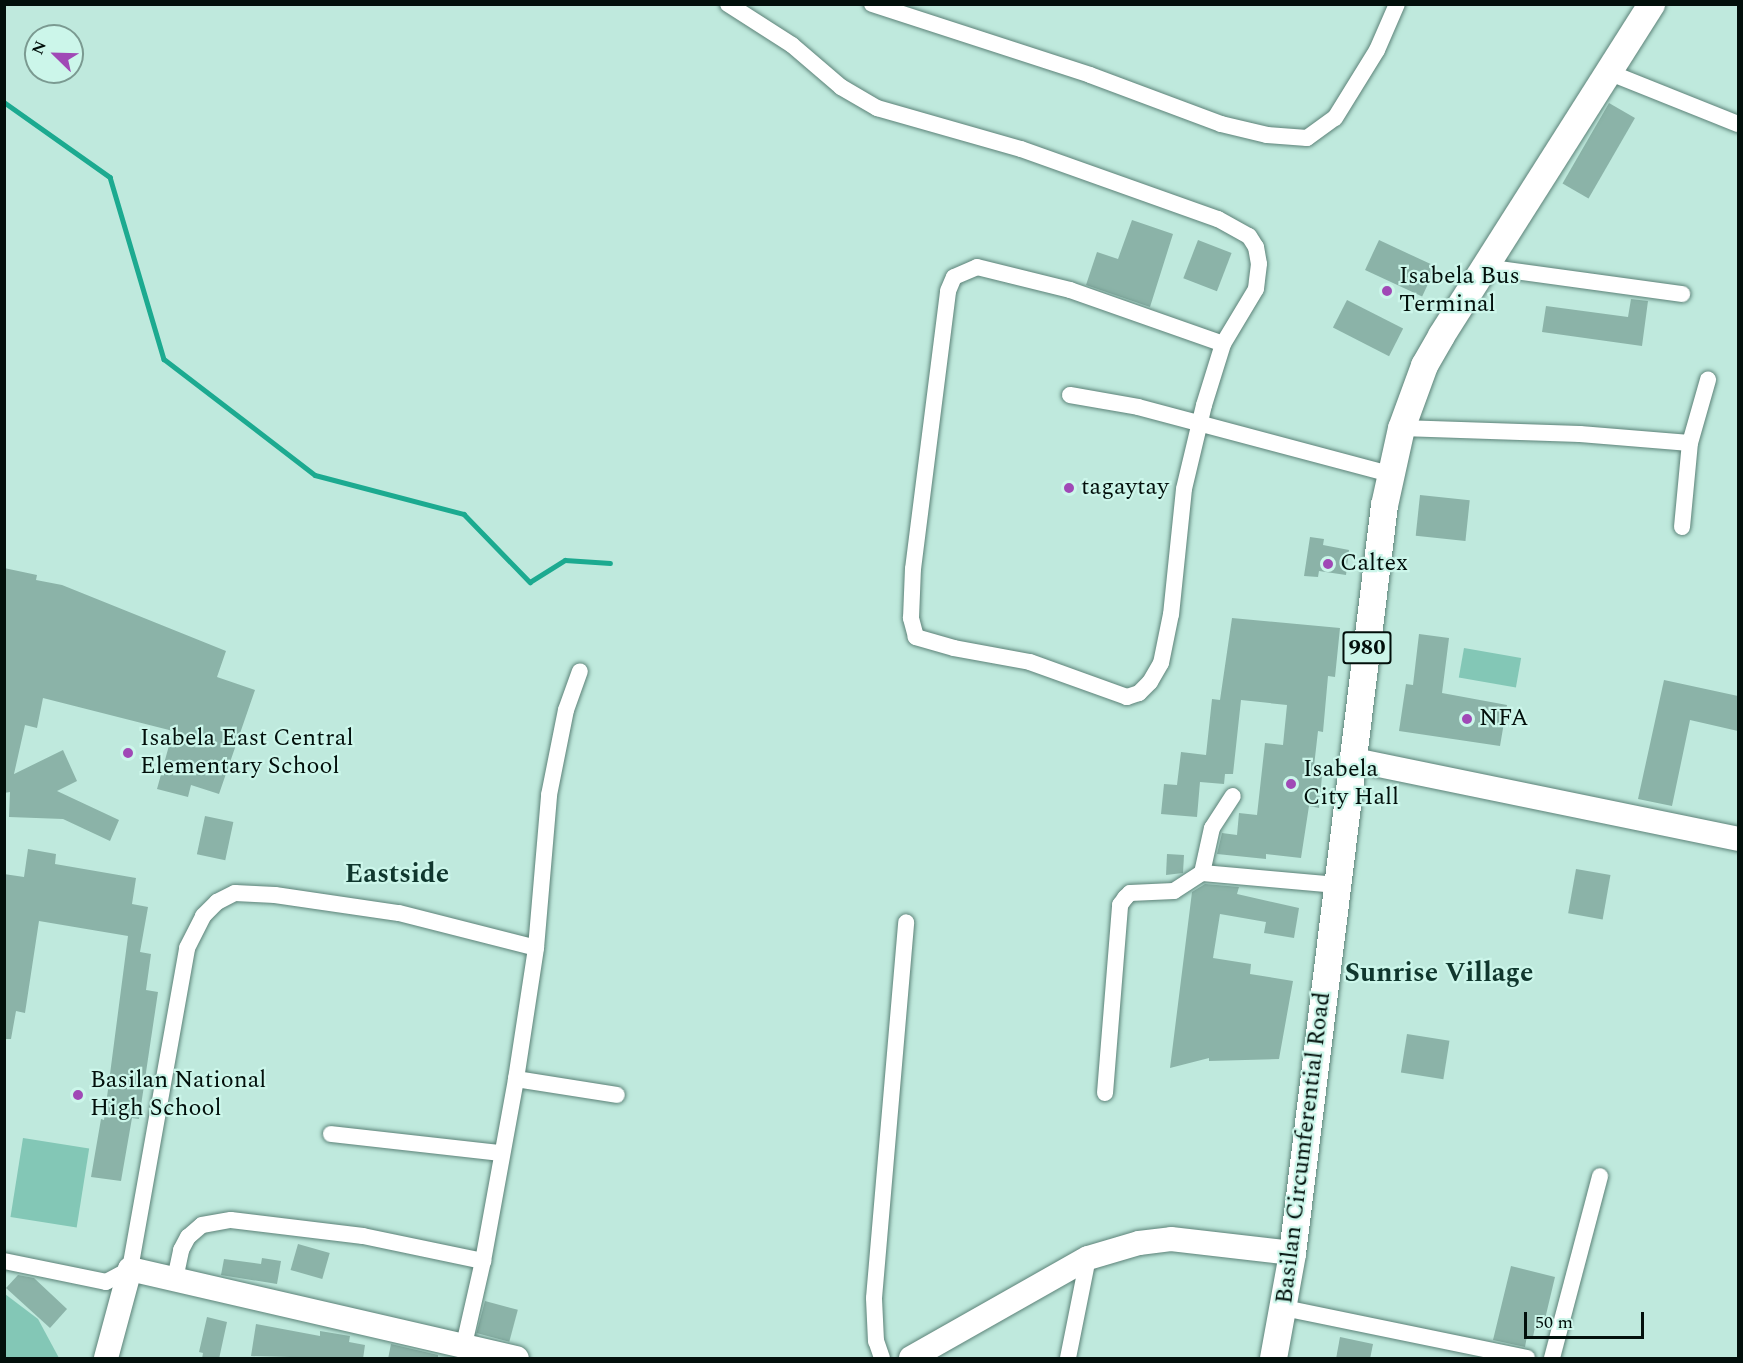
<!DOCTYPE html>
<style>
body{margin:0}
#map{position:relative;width:1743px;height:1363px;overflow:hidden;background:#bfe9dd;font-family:Spectral,serif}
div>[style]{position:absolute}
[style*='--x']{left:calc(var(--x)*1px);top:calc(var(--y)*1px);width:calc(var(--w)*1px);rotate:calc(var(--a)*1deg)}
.green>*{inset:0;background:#83c7b6;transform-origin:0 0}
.stream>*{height:4.5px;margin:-2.25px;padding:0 2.25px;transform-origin:2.25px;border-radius:2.25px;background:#1caa90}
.building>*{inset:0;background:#8bb3a8;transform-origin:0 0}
.roads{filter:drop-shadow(0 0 2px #5c8278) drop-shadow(0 0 2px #5c8278)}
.street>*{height:16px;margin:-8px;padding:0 8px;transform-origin:8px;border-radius:8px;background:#fff}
.secondary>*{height:24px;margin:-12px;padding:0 12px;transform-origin:12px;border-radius:12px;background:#fff}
.primary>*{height:27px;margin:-13.5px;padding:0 13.5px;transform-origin:13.5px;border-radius:13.5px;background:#fff}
.dots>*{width:16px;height:16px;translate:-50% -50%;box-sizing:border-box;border:3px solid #ccf6ea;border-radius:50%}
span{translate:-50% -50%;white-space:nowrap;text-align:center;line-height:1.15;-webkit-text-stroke:4.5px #ccf6ea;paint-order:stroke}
.shield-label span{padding:2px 4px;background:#ccf6ea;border:2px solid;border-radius:4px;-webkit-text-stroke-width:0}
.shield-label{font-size:22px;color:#020f0b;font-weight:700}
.poi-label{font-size:24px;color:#020f0b}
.left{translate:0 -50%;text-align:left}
.street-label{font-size:24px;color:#020f0b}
.quarter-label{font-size:27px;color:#10372e;font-weight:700}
.frame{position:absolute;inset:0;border:6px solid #020f0b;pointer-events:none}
.north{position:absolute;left:24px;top:24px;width:60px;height:60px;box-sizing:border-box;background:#ccf6ea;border:2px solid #7b9a91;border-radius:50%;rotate:293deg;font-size:16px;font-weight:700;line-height:24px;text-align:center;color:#020f0b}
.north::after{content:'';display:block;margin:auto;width:21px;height:27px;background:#a049b6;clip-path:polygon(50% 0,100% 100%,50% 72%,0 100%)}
.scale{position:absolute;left:1524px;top:1312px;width:120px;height:27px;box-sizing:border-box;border:3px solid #020f0b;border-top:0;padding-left:8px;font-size:18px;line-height:21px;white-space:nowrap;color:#020f0b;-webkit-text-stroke:4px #ccf6ea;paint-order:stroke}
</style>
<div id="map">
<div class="green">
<div style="left:1464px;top:648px;width:58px;height:30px;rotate:10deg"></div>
<div style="left:23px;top:1138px;width:67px;height:80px;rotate:9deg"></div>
<div style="clip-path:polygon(5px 1294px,38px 1319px,59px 1358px,5px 1358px)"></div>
</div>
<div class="stream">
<div style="--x:4;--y:102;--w:130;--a:35.3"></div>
<div style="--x:110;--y:177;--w:190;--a:73.5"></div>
<div style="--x:164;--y:359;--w:190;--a:37.5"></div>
<div style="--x:315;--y:475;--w:154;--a:14.7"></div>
<div style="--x:464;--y:514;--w:95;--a:45.9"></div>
<div style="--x:530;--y:582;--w:41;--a:-32.2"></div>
<div style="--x:565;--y:560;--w:45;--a:3.8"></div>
</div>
<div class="building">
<div style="left:1609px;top:103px;width:30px;height:93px;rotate:30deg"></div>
<div style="clip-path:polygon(1132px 220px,1173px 234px,1150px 307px,1086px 285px,1097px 252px,1118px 259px)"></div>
<div style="left:1198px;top:240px;width:36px;height:41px;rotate:21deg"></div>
<div style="left:1379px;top:240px;width:63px;height:33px;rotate:25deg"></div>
<div style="clip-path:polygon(1631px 299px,1648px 301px,1642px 346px,1542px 332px,1546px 306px,1628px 317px)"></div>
<div style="left:1347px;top:300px;width:63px;height:31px;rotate:27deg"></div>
<div style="left:1420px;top:495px;width:50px;height:41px;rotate:6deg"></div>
<div style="clip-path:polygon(1310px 537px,1324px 539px,1323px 545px,1349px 550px,1346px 575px,1319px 571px,1318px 577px,1304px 576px)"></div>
<div style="clip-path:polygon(4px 568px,37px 575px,36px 580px,62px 585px,226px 651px,217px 677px,255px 690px,219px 794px,191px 785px,188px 797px,157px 789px,173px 731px,43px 698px,37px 728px,25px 725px,14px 774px,63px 750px,77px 781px,57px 791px,119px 820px,110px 841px,63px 819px,9px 817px,10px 792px,4px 793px)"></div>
<div style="clip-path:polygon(1232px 618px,1340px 628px,1335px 677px,1328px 676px,1323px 732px,1318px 731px,1313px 775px,1322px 776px,1319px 808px,1309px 806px,1301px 858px,1266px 854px,1266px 859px,1217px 854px,1222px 833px,1237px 835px,1239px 813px,1257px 815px,1265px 743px,1283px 745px,1287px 705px,1241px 700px,1233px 774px,1225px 774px,1224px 784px,1200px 782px,1197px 817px,1161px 814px,1164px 784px,1177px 785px,1181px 752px,1206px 755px,1212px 699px,1220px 700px)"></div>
<div style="clip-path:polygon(1419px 634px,1449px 638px,1442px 693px,1507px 705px,1500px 746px,1399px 731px,1406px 684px,1413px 685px)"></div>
<div style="clip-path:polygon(1664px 680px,1738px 696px,1738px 731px,1690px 720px,1672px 806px,1638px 799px)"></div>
<div style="left:205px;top:816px;width:29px;height:39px;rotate:12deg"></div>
<div style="clip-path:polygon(28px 849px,56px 854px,55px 864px,136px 878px,132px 904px,148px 907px,140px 952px,151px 954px,146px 990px,158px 992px,139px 1119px,132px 1118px,121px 1181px,91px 1177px,101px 1119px,104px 1120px,128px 936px,39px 921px,25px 1013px,16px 1011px,11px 1039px,4px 1039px,4px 874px,24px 877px)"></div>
<div style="clip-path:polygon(1167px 854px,1184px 855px,1183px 873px,1166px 875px)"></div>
<div style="left:1576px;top:869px;width:35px;height:45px;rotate:10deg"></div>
<div style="clip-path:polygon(1205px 884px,1239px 887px,1237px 894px,1299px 908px,1294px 938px,1264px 933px,1266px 922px,1220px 914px,1213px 958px,1251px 964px,1250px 974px,1293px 981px,1279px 1059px,1209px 1061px,1209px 1058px,1170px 1068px,1192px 892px)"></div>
<div style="left:1407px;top:1034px;width:43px;height:39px;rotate:9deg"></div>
<div style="left:298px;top:1244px;width:33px;height:27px;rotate:16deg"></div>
<div style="clip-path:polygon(262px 1258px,281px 1261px,277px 1284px,221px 1275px,224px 1259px,261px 1264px)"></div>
<div style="clip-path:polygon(1511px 1266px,1555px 1277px,1545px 1319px,1537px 1317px,1533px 1337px,1527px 1336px,1525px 1347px,1493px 1340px)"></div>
<div style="clip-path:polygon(18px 1275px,34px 1278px,67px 1309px,50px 1328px,6px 1288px)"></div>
<div style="left:485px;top:1301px;width:34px;height:33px;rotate:15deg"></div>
<div style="clip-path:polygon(207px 1317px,227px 1322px,219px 1359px,202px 1359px,203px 1353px,199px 1352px)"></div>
<div style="clip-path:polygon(256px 1324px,320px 1336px,320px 1331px,350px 1336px,349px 1342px,365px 1345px,363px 1359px,251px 1356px)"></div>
<div style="clip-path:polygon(1340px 1337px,1373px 1344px,1370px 1359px,1336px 1359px)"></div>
<div style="clip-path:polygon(391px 1344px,438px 1355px,438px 1359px,388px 1359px)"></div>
</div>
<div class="roads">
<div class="street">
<div style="--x:728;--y:4;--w:76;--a:32.6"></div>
<div style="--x:792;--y:45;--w:65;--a:40.6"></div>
<div style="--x:841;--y:87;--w:42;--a:30.3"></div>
<div style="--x:877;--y:108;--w:150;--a:15.9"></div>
<div style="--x:1021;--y:149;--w:209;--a:19.6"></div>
<div style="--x:1218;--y:219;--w:35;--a:29"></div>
<div style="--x:1249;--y:236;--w:13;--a:58"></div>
<div style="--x:1256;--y:247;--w:17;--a:80"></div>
<div style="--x:1259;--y:264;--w:25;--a:97"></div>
<div style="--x:1256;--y:289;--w:64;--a:121"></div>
<div style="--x:1223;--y:344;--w:64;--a:107.3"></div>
<div style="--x:1204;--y:405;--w:86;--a:103.4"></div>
<div style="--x:1184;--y:489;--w:126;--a:95.9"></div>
<div style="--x:1171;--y:614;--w:50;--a:101.5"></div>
<div style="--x:1161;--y:663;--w:22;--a:120"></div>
<div style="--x:1150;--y:682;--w:16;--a:135"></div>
<div style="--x:1139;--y:693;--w:13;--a:162"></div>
<div style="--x:1127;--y:697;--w:103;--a:-160.2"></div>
<div style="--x:1030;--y:662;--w:77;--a:-169.6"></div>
<div style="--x:954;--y:648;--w:40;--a:-164"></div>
<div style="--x:916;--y:637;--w:20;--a:-105"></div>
<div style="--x:911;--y:618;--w:49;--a:-87.7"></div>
<div style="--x:913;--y:569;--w:280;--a:-82.8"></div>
<div style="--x:948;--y:291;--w:15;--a:-67"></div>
<div style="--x:954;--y:277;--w:25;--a:-23"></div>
<div style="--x:977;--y:267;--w:96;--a:13.9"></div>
<div style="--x:1070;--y:290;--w:162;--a:19.4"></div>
<div style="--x:872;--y:4;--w:229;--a:18"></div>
<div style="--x:1090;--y:75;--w:140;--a:20.5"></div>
<div style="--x:1221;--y:124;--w:47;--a:13.4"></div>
<div style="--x:1267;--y:135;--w:40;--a:4.3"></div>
<div style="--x:1307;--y:138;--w:34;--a:-36"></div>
<div style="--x:1335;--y:118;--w:80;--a:-58.3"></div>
<div style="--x:1377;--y:50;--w:50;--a:-66.5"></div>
<div style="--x:1608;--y:72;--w:140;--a:21.8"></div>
<div style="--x:1485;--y:267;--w:199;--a:7.8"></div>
<div style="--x:1070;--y:395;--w:69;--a:10"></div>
<div style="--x:1138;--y:407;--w:261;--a:14.9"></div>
<div style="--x:1401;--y:428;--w:179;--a:1.9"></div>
<div style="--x:1580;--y:434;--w:110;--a:4.7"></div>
<div style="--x:1682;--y:527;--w:84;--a:-84.6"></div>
<div style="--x:1690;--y:443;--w:66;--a:-74.1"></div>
<div style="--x:1202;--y:873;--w:46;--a:-77.5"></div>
<div style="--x:1212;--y:828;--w:38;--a:-57"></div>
<div style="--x:516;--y:1079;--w:102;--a:9"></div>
<div style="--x:1105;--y:1093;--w:189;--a:-85.4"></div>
<div style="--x:1120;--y:905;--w:9;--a:-54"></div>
<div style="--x:1125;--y:898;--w:7;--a:-45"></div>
<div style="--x:1130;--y:893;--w:44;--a:-2.6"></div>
<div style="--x:1174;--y:891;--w:33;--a:-33"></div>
<div style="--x:1202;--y:873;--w:136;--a:5.1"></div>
<div style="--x:331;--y:1134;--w:170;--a:6.4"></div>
<div style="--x:4;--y:1261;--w:104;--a:11.6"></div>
<div style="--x:106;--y:1282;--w:27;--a:-28"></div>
<div style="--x:130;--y:1269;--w:326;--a:-79.9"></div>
<div style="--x:187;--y:948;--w:36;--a:-63"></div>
<div style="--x:203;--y:916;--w:20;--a:-45"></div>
<div style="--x:217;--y:902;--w:20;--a:-27"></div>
<div style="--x:235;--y:893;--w:40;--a:2.9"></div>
<div style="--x:275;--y:895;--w:125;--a:8.3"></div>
<div style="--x:399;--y:913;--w:141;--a:14.3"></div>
<div style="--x:175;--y:1279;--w:30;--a:-78"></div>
<div style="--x:181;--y:1250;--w:15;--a:-62"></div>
<div style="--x:188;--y:1237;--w:18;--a:-41"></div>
<div style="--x:202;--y:1225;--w:29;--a:-10"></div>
<div style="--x:231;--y:1220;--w:133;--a:6.9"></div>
<div style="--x:363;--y:1236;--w:123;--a:11.8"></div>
<div style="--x:1284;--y:1308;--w:248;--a:11.6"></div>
<div style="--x:463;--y:1349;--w:90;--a:-77.2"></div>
<div style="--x:483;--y:1261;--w:185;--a:-79.7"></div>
<div style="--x:516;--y:1079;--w:133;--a:-81.3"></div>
<div style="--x:536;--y:948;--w:154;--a:-85.1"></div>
<div style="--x:549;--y:795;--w:87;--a:-78.7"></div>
<div style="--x:566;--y:710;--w:41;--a:-70.3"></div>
<div style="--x:882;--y:1358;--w:18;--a:-109"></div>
<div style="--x:876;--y:1341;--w:43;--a:-92.7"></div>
<div style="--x:874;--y:1298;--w:377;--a:-85.1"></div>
<div style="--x:1068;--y:1358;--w:102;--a:-78.7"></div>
<div style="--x:1552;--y:1358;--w:188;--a:-75.2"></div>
</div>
<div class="secondary">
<div style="--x:1354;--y:760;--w:392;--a:11.6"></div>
<div style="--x:106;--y:1358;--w:92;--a:-74.9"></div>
<div style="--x:130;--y:1269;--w:397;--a:13"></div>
<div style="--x:911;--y:1358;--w:203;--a:-29.5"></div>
<div style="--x:1088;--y:1258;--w:53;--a:-16.4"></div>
<div style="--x:1139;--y:1243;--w:32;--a:-7"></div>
<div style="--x:1171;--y:1239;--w:122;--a:6.6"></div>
</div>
<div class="primary">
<div style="--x:1273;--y:1358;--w:107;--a:-79.7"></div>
<div style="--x:1292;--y:1253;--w:754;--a:-82.99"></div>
<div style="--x:1384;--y:505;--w:79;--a:-77.6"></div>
<div style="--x:1401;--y:428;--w:67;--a:-69.9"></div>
<div style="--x:1424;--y:365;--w:34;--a:-60"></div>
<div style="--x:1441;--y:335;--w:392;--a:-57.6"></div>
</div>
</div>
<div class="dots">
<div style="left:1387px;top:291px;background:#a049b6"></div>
<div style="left:1069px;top:488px;background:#a049b6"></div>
<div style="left:1328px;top:564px;background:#a049b6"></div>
<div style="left:1467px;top:719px;background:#a049b6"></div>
<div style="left:128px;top:753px;background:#a049b6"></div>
<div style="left:1291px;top:784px;background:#a049b6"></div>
<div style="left:78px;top:1095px;background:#a049b6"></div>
</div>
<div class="shield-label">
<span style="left:1367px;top:648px">980</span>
</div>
<div class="poi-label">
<span class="left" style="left:1399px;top:291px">Isabela Bus<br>Terminal</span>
<span class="left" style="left:1081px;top:488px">tagaytay</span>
<span class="left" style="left:1340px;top:564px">Caltex</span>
<span class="left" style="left:1479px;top:719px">NFA</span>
<span class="left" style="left:140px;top:753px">Isabela East Central<br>Elementary School</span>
<span class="left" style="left:1303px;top:784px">Isabela<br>City Hall</span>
<span class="left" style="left:90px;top:1095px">Basilan National<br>High School</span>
</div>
<div class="street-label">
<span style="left:1304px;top:1148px;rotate:-83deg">Basilan Circumferential Road</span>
</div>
<div class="quarter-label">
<span style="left:397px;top:875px">Eastside</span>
<span style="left:1439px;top:974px">Sunrise Village</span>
</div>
<div class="frame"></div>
<div class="north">N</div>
<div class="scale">50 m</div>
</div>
